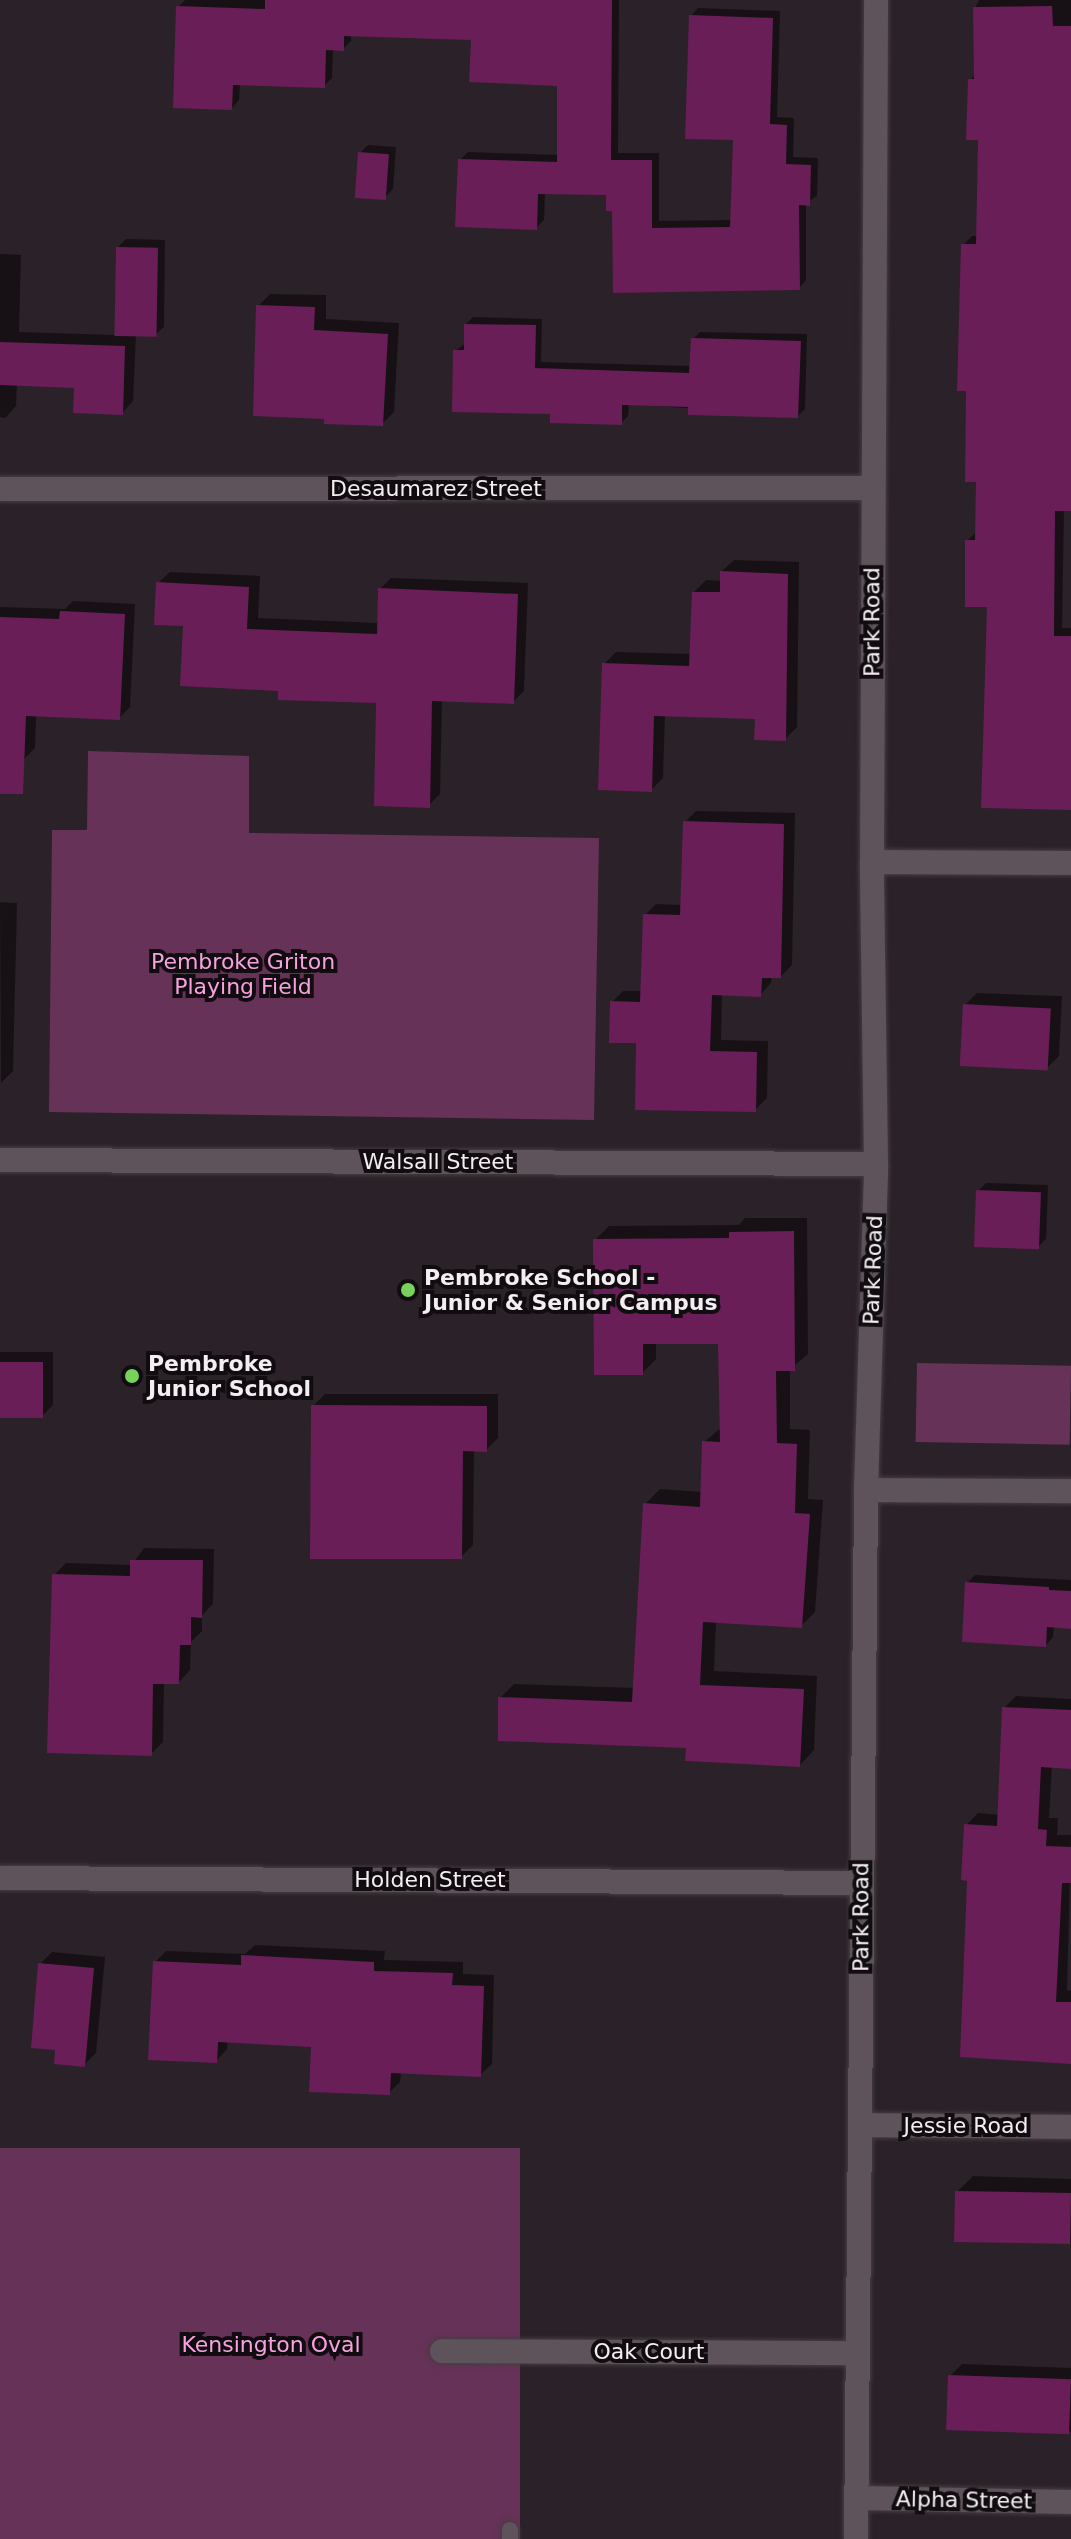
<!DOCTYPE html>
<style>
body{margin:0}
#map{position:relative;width:1071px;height:2539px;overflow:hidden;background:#2b2128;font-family:"DejaVu Sans",sans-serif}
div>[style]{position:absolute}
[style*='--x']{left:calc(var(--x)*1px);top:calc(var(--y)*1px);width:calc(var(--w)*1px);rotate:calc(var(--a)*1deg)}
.green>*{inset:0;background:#663258;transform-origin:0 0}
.shadow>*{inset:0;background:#0007}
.building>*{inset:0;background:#691e58;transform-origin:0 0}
.roads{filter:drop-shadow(0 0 2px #443d42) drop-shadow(0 0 2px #443d42)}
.lane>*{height:16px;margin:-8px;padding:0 8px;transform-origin:8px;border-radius:8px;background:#5e535a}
.street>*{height:24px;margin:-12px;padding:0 12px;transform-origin:12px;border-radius:12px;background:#5e535a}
.dots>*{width:22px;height:22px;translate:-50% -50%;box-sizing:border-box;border:4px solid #100c0f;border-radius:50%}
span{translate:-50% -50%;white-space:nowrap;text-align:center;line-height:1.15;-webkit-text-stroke:8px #100c0f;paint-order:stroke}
.street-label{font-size:22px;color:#f4eef2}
.park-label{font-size:22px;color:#f7a2de}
.poi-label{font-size:22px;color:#f4eef2;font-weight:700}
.left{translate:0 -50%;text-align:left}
</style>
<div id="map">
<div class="green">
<div style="clip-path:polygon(88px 751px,249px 756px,249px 833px,599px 838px,594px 1120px,49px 1112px,52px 830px,87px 830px)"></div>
<div style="left:917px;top:1363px;width:154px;height:79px;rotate:1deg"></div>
<div style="left:0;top:2148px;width:520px;height:391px"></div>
</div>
<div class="shadow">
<div style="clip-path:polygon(185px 0,619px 0,618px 153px,659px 153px,659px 221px,732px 220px,735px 138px,691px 16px,698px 8px,780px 11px,777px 117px,794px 118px,793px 157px,818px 158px,817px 196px,806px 203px,806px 280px,799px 288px,615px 291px,614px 209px,608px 193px,545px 192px,544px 220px,536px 228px,460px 160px,468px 152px,559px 155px,559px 84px,473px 38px,351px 34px,351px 41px,343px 49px,333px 48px,332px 78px,324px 86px,240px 83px,239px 100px,232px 108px,178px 7px)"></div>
<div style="clip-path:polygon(979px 0,1071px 0,1071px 509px,1064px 509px,1062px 628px,1071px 628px,1071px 808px,989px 605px,967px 541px,977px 531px,978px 480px,968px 388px,963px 245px,972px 236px,978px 236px,980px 138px,970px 80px,976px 74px,975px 8px)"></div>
<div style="clip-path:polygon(368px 145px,396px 147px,393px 189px,385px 197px,360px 153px)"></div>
<div style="clip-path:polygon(126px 239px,165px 240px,164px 327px,156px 334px,136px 334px,133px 401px,122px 413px,76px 386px,17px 384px,16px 406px,5px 418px,0 417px,0 254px,21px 255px,19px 332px,117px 335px,118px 247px)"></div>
<div style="clip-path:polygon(270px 294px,326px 295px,326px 319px,399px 323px,394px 412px,382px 424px,326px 417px,258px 306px)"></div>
<div style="clip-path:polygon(473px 317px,542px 319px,541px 362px,692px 366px,693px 339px,700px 332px,807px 334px,805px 409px,798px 416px,629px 404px,628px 416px,621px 423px,552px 412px,455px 351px,466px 343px,466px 324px)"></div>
<div style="clip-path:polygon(734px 560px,799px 562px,797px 727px,785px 739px,757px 717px,665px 714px,663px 778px,651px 790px,604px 664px,616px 652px,692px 654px,694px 592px,706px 580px,722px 581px,722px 571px)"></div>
<div style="clip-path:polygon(170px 572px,260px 576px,258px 618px,379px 623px,380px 589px,391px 578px,528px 583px,524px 691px,513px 702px,442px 699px,440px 794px,429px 805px,378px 701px,280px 689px,185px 624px,158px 583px)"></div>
<div style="clip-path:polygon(73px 601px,135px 604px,130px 707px,119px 718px,36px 715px,35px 748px,24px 759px,0 759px,0 607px,65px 609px)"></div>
<div style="clip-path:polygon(696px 811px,795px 813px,792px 965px,781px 976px,772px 976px,771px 983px,760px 995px,722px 993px,721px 1040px,768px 1041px,767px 1098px,755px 1110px,638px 1041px,612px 1002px,623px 991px,642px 991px,645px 915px,656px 904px,682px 905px,685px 822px)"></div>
<div style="clip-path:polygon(0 902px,17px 903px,13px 1071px,1px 1083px)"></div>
<div style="clip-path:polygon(977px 993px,1062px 996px,1059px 1056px,1047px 1068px,965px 1005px)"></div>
<div style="clip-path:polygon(986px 1183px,1048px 1185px,1046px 1239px,1038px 1247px,978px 1191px)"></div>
<div style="clip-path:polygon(745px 1218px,807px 1218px,808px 1354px,790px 1369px,790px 1429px,810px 1430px,808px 1499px,823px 1500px,815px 1612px,801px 1626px,716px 1621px,714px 1671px,817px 1676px,814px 1750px,800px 1765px,688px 1746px,500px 1698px,514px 1684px,635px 1688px,645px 1504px,660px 1489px,702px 1492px,704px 1442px,721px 1428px,720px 1342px,656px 1342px,656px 1359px,642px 1373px,595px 1240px,609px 1226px,739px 1225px)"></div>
<div style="clip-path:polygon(0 1243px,0 1352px,53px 1352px,53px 1405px,42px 1416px,0 1416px)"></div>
<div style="clip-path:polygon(325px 1394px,498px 1394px,498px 1438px,486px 1450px,474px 1450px,473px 1545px,461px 1557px,313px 1406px)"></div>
<div style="clip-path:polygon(144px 1548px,214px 1549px,213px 1604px,202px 1615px,202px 1631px,191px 1642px,190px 1670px,179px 1682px,164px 1682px,163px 1742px,151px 1754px,54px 1575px,66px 1563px,132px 1565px)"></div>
<div style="clip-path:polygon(975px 1575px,1071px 1580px,1071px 1627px,1054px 1625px,1053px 1637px,1046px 1645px,967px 1583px)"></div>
<div style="clip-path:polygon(1016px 1696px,1071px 1699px,1071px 1767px,1052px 1766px,1049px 1818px,1058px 1818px,1057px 1835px,1071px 1835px,1067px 1990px,1071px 1991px,1071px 2062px,969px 1879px,966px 1825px,978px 1813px,999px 1815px,1004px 1708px)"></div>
<div style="clip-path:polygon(255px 1945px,385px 1951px,384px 1960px,463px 1962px,463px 1974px,494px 1975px,492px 2064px,480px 2075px,401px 2072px,400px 2082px,389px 2093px,313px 2045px,228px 2041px,227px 2049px,216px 2061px,155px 1962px,166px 1951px,245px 1954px)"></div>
<div style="clip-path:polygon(52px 1952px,105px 1957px,96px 2053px,84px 2065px,57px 2048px,40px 1964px)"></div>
<div style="clip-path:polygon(973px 2176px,1071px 2179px,1071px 2243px,957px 2192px)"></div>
<div style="clip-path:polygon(962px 2364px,1071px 2368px,1071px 2432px,950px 2376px)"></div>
</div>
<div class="building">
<div style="clip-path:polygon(265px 0,612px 0,611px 160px,652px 160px,652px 228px,730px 227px,733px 140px,685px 139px,689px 15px,773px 18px,770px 124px,787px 125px,786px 164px,811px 165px,810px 206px,799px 205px,800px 290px,613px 293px,612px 211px,606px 211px,606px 195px,538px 194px,537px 230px,455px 227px,458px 159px,557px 162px,557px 86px,469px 82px,471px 40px,344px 36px,344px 51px,326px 50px,325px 88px,233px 85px,232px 110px,173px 108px,176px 6px,265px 9px)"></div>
<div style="clip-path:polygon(1052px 6px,1053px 26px,1071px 26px,1071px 511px,1055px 511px,1054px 636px,1071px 636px,1071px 810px,981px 808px,987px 607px,965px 607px,965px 540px,975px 540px,976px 482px,965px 482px,966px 391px,957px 391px,961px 244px,976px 244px,978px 140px,966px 140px,968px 79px,974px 79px,973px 7px)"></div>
<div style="left:358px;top:152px;width:31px;height:46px;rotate:4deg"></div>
<div style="left:116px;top:247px;width:42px;height:89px;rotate:1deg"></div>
<div style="clip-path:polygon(256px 305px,315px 307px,314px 330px,388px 334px,383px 426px,324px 424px,324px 419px,253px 416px)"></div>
<div style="clip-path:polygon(464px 324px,536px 325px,535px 368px,689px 373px,691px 338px,801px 341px,798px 418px,688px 415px,688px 407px,622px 405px,622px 425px,550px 423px,550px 414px,452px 412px,453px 350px,464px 350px)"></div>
<div style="clip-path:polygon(0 342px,125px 346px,123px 415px,73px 413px,74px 388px,0 385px)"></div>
<div style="clip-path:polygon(720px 571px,788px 574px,786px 741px,754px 740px,755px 719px,654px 716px,652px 792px,598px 790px,602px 663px,689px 666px,692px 592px,720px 592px)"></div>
<div style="clip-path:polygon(156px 582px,249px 587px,247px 629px,377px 634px,378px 588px,518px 594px,514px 704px,432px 701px,430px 808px,374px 806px,376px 703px,278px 700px,278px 691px,180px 686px,183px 626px,154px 625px)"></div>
<div style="clip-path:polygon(60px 611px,125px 614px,120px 720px,26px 716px,23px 794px,0 794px,0 617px,59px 619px)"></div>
<div style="clip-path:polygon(683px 821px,784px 824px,781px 978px,762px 978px,761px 997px,712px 995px,710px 1051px,757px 1052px,756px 1112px,635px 1110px,636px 1043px,609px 1043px,610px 1001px,640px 1002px,643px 914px,680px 915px)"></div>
<div style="left:963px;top:1004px;width:88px;height:62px;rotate:3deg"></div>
<div style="left:976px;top:1190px;width:65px;height:57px;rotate:2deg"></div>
<div style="clip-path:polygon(794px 1231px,795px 1371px,776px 1371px,777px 1443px,797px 1444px,795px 1513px,810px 1514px,802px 1628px,703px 1622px,700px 1685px,804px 1689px,800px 1767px,685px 1761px,686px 1748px,498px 1741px,498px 1697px,632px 1702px,643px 1503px,700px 1507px,702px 1441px,720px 1442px,718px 1344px,643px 1344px,643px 1375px,594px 1375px,593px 1239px,729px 1238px,729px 1232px)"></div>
<div style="left:0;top:1362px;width:43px;height:56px"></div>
<div style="clip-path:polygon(311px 1405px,487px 1406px,487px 1452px,463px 1451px,462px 1559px,310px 1559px)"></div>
<div style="clip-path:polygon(130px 1560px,203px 1560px,202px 1618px,191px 1617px,191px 1645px,180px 1645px,179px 1684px,153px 1684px,152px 1756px,47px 1753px,52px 1574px,130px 1576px)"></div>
<div style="clip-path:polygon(965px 1582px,1049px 1587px,1049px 1590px,1071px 1591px,1071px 1629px,1047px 1627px,1046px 1647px,962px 1642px)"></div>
<div style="clip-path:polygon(1002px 1707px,1071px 1710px,1071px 1769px,1041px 1767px,1038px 1829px,1047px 1830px,1046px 1846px,1071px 1847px,1071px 1883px,1062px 1883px,1056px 2002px,1071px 2002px,1071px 2064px,960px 2057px,967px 1881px,961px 1880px,964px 1824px,997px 1826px)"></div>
<div style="clip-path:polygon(241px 1955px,374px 1962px,374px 1971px,453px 1973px,452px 1985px,484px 1986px,481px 2077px,391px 2073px,390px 2095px,309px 2092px,311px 2047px,218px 2042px,217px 2063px,148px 2060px,153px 1961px,241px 1965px)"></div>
<div style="clip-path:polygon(38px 1963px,94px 1968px,85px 2067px,54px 2064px,55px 2050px,31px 2048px)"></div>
<div style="left:955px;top:2191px;width:116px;height:51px;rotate:1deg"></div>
<div style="left:948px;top:2375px;width:123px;height:55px;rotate:2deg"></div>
</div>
<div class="roads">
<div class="lane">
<div style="--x:510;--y:2539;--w:9;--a:-90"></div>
</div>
<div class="street">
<div style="--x:0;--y:489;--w:872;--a:-0.07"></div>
<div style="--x:872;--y:862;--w:199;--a:0.3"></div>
<div style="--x:0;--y:1160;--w:876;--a:0.26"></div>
<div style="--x:866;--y:1490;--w:205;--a:0.3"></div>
<div style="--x:0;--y:1878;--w:861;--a:0.33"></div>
<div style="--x:861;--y:2125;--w:210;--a:0.5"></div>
<div style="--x:442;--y:2351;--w:415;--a:0.3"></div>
<div style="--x:857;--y:2498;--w:214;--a:1.1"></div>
<div style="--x:856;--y:2539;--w:1049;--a:-89.45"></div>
<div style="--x:866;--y:1490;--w:326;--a:-88.2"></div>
<div style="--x:876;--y:1164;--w:302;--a:-90.8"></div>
<div style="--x:872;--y:862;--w:862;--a:-89.73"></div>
</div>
</div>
<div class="dots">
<div style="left:408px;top:1290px;background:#76d25a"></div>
<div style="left:132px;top:1376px;background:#76d25a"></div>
</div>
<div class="street-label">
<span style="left:436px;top:489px">Desaumarez Street</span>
<span style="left:872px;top:622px;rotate:-90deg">Park Road</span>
<span style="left:438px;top:1162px">Walsall Street</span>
<span style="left:873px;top:1270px;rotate:-88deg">Park Road</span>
<span style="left:430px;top:1880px">Holden Street</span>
<span style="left:861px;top:1917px;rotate:-90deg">Park Road</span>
<span style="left:966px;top:2126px">Jessie Road</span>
<span style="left:649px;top:2352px">Oak Court</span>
<span style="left:964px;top:2500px;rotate:1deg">Alpha Street</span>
</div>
<div class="park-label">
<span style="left:243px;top:974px">Pembroke Griton<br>Playing Field</span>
<span style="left:271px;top:2345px">Kensington Oval</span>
</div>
<div class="poi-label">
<span class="left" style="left:424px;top:1290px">Pembroke School -<br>Junior &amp; Senior Campus</span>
<span class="left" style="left:148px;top:1376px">Pembroke<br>Junior School</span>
</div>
</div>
